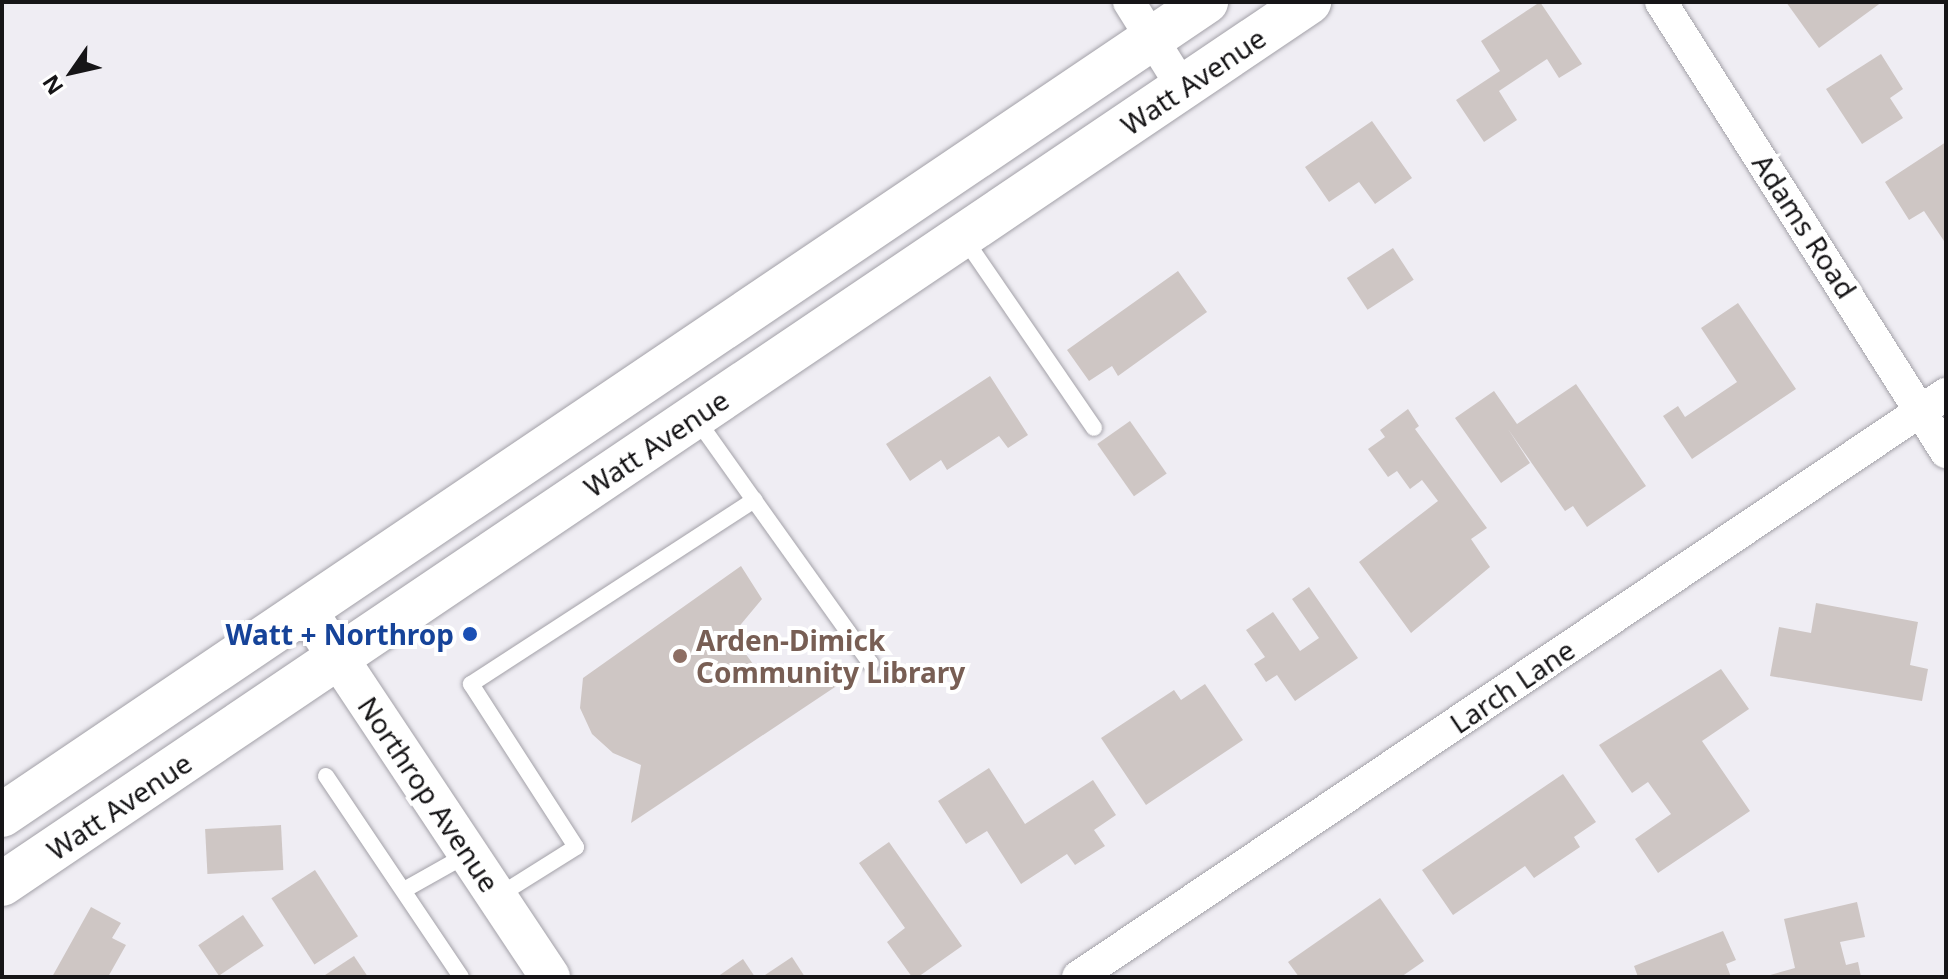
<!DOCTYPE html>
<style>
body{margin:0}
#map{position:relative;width:1948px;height:979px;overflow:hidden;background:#efedf3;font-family:"Noto Sans",sans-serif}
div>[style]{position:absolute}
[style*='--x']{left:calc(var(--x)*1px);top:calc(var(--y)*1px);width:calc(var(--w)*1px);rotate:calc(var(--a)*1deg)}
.building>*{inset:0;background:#cec6c4;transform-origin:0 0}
.roads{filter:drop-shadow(0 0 2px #a3a1a8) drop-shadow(0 0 2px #a3a1a8)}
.service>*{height:16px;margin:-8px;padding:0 8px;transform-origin:8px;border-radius:8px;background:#fff}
.minor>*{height:32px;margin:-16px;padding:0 16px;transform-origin:16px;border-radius:16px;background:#fff}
.tertiary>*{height:40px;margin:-20px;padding:0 20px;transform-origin:20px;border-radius:20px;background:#fff}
.primary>*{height:44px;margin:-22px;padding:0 22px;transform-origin:22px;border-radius:22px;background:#fff}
.dots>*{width:22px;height:22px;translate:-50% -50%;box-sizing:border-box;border:4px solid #fff;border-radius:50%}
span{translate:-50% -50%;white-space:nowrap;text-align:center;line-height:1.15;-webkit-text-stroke:8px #fff;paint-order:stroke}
.street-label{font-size:28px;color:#161517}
.transit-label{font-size:28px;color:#164399;font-weight:700}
.right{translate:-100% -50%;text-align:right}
.education-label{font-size:28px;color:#785e54;font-weight:700}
.left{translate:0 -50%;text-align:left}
.frame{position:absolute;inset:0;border:4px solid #161517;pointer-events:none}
.north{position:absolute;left:32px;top:32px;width:80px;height:80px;-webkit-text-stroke:6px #fff;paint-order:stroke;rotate:236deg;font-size:22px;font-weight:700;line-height:32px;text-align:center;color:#161517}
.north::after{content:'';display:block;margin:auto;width:28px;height:36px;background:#161517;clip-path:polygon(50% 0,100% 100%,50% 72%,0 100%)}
</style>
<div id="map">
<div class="building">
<div style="clip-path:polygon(1540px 2px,1582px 64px,1559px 78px,1547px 59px,1499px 91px,1517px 120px,1484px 142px,1456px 100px,1500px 71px,1481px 41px)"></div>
<div style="clip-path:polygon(1786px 2px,1882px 2px,1819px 48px)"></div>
<div style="clip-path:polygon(1881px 54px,1903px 89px,1890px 98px,1903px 118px,1862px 144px,1826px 89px)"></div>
<div style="clip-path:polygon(1372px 121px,1412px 178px,1375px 204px,1359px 182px,1329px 202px,1305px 167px)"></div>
<div style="clip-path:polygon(1946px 142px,1946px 244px,1924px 211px,1909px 220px,1885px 182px)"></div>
<div style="left:1393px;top:248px;width:38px;height:55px;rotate:57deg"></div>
<div style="clip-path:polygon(1178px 271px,1207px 312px,1118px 376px,1112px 366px,1089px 381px,1067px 350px)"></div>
<div style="clip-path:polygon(1738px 303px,1796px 389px,1692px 459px,1663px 416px,1678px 406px,1685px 417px,1737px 382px,1701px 328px)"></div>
<div style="clip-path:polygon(990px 376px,1028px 435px,1008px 448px,999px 436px,947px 470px,941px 460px,910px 481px,886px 444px)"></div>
<div style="clip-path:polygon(1576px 384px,1646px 486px,1587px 527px,1573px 506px,1565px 511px,1508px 429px,1530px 463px,1501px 483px,1455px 418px,1494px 391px,1517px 424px)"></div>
<div style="clip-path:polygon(1408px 409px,1419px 426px,1415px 429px,1487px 528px,1471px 539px,1490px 567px,1411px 633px,1359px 562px,1438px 501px,1422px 480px,1410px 489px,1397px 471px,1388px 477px,1368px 449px,1385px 437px,1380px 430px)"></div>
<div style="left:1130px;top:421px;width:64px;height:40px;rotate:55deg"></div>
<div style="clip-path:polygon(741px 566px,762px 599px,732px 635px,753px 664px,838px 685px,631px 823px,641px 765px,613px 753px,592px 734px,580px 708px,583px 678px)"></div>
<div style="clip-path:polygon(1309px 587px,1358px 658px,1295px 701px,1277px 675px,1266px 682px,1254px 664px,1265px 657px,1246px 630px,1273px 612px,1300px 651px,1319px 638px,1292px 599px)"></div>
<div style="clip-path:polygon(1816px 603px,1918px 622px,1910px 665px,1928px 669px,1922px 701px,1770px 676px,1779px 627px,1811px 633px)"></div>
<div style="clip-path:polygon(1721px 669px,1749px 709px,1702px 741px,1750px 811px,1658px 873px,1635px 839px,1671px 814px,1648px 782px,1632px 793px,1599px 745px)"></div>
<div style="clip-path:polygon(1205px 684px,1243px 740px,1146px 805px,1101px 738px,1174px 690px,1181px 700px)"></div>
<div style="clip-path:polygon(989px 768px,1025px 824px,1093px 780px,1116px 815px,1094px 830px,1105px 846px,1075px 865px,1067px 854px,1021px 884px,987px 831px,966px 844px,938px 801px)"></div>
<div style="clip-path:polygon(1563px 774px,1596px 822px,1574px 837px,1580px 847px,1534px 878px,1525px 866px,1453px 915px,1422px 870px)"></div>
<div style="left:281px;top:825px;width:45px;height:76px;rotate:87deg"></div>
<div style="clip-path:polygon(889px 842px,962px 946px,918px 977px,912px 977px,887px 942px,905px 928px,859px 863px)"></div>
<div style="left:315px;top:870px;width:79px;height:52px;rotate:57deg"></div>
<div style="clip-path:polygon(1380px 898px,1424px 961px,1401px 977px,1299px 977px,1288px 962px)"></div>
<div style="clip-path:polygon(1857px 902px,1865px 937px,1840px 942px,1846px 965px,1858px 962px,1861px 977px,1763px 977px,1795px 968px,1784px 919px)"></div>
<div style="clip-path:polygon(91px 907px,121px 923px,112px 938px,126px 945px,108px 977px,52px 977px)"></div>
<div style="left:243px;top:915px;width:37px;height:54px;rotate:56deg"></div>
<div style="clip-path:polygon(1723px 931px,1736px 960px,1726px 964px,1731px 977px,1638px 977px,1634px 966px)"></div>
<div style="clip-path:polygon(354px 956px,368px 977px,322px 977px)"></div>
<div style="clip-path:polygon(792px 957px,805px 977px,762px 977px)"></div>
<div style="clip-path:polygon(743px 959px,755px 977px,717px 977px)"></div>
</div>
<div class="roads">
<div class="service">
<div style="--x:964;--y:238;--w:230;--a:55.6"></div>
<div style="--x:754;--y:500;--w:201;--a:54.5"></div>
<div style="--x:326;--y:776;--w:242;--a:56.1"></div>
<div style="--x:404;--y:890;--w:73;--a:-29.4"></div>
<div style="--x:498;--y:896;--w:92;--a:-32.1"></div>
<div style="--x:576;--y:847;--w:194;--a:-122.8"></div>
<div style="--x:471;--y:684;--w:338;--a:-33"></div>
<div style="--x:754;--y:500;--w:102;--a:-125.4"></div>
</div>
<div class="minor">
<div style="--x:1129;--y:2;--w:102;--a:57.9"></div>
<div style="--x:1661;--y:2;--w:533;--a:57.65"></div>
<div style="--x:1078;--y:977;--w:1046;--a:-33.89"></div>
</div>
<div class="tertiary">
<div style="--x:307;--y:611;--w:439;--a:56.4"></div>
</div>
<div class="primary">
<div style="--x:2;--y:815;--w:1453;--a:-34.03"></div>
<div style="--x:2;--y:884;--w:1577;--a:-34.01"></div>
</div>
</div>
<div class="dots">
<div style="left:470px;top:634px;background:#1a4fb4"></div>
<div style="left:680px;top:656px;background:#8d6e63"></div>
</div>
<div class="street-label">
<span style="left:1193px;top:81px;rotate:-34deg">Watt Avenue</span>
<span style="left:1805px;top:226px;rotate:57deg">Adams Road</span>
<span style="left:656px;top:443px;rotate:-34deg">Watt Avenue</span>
<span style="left:1512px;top:686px;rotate:-34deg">Larch Lane</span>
<span style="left:429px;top:794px;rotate:56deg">Northrop Avenue</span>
<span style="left:119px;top:806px;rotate:-34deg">Watt Avenue</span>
</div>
<div class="transit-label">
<span class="right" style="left:454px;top:634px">Watt + Northrop</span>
</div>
<div class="education-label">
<span class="left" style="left:696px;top:656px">Arden-Dimick<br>Community Library</span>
</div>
<div class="frame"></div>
<div class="north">N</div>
</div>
